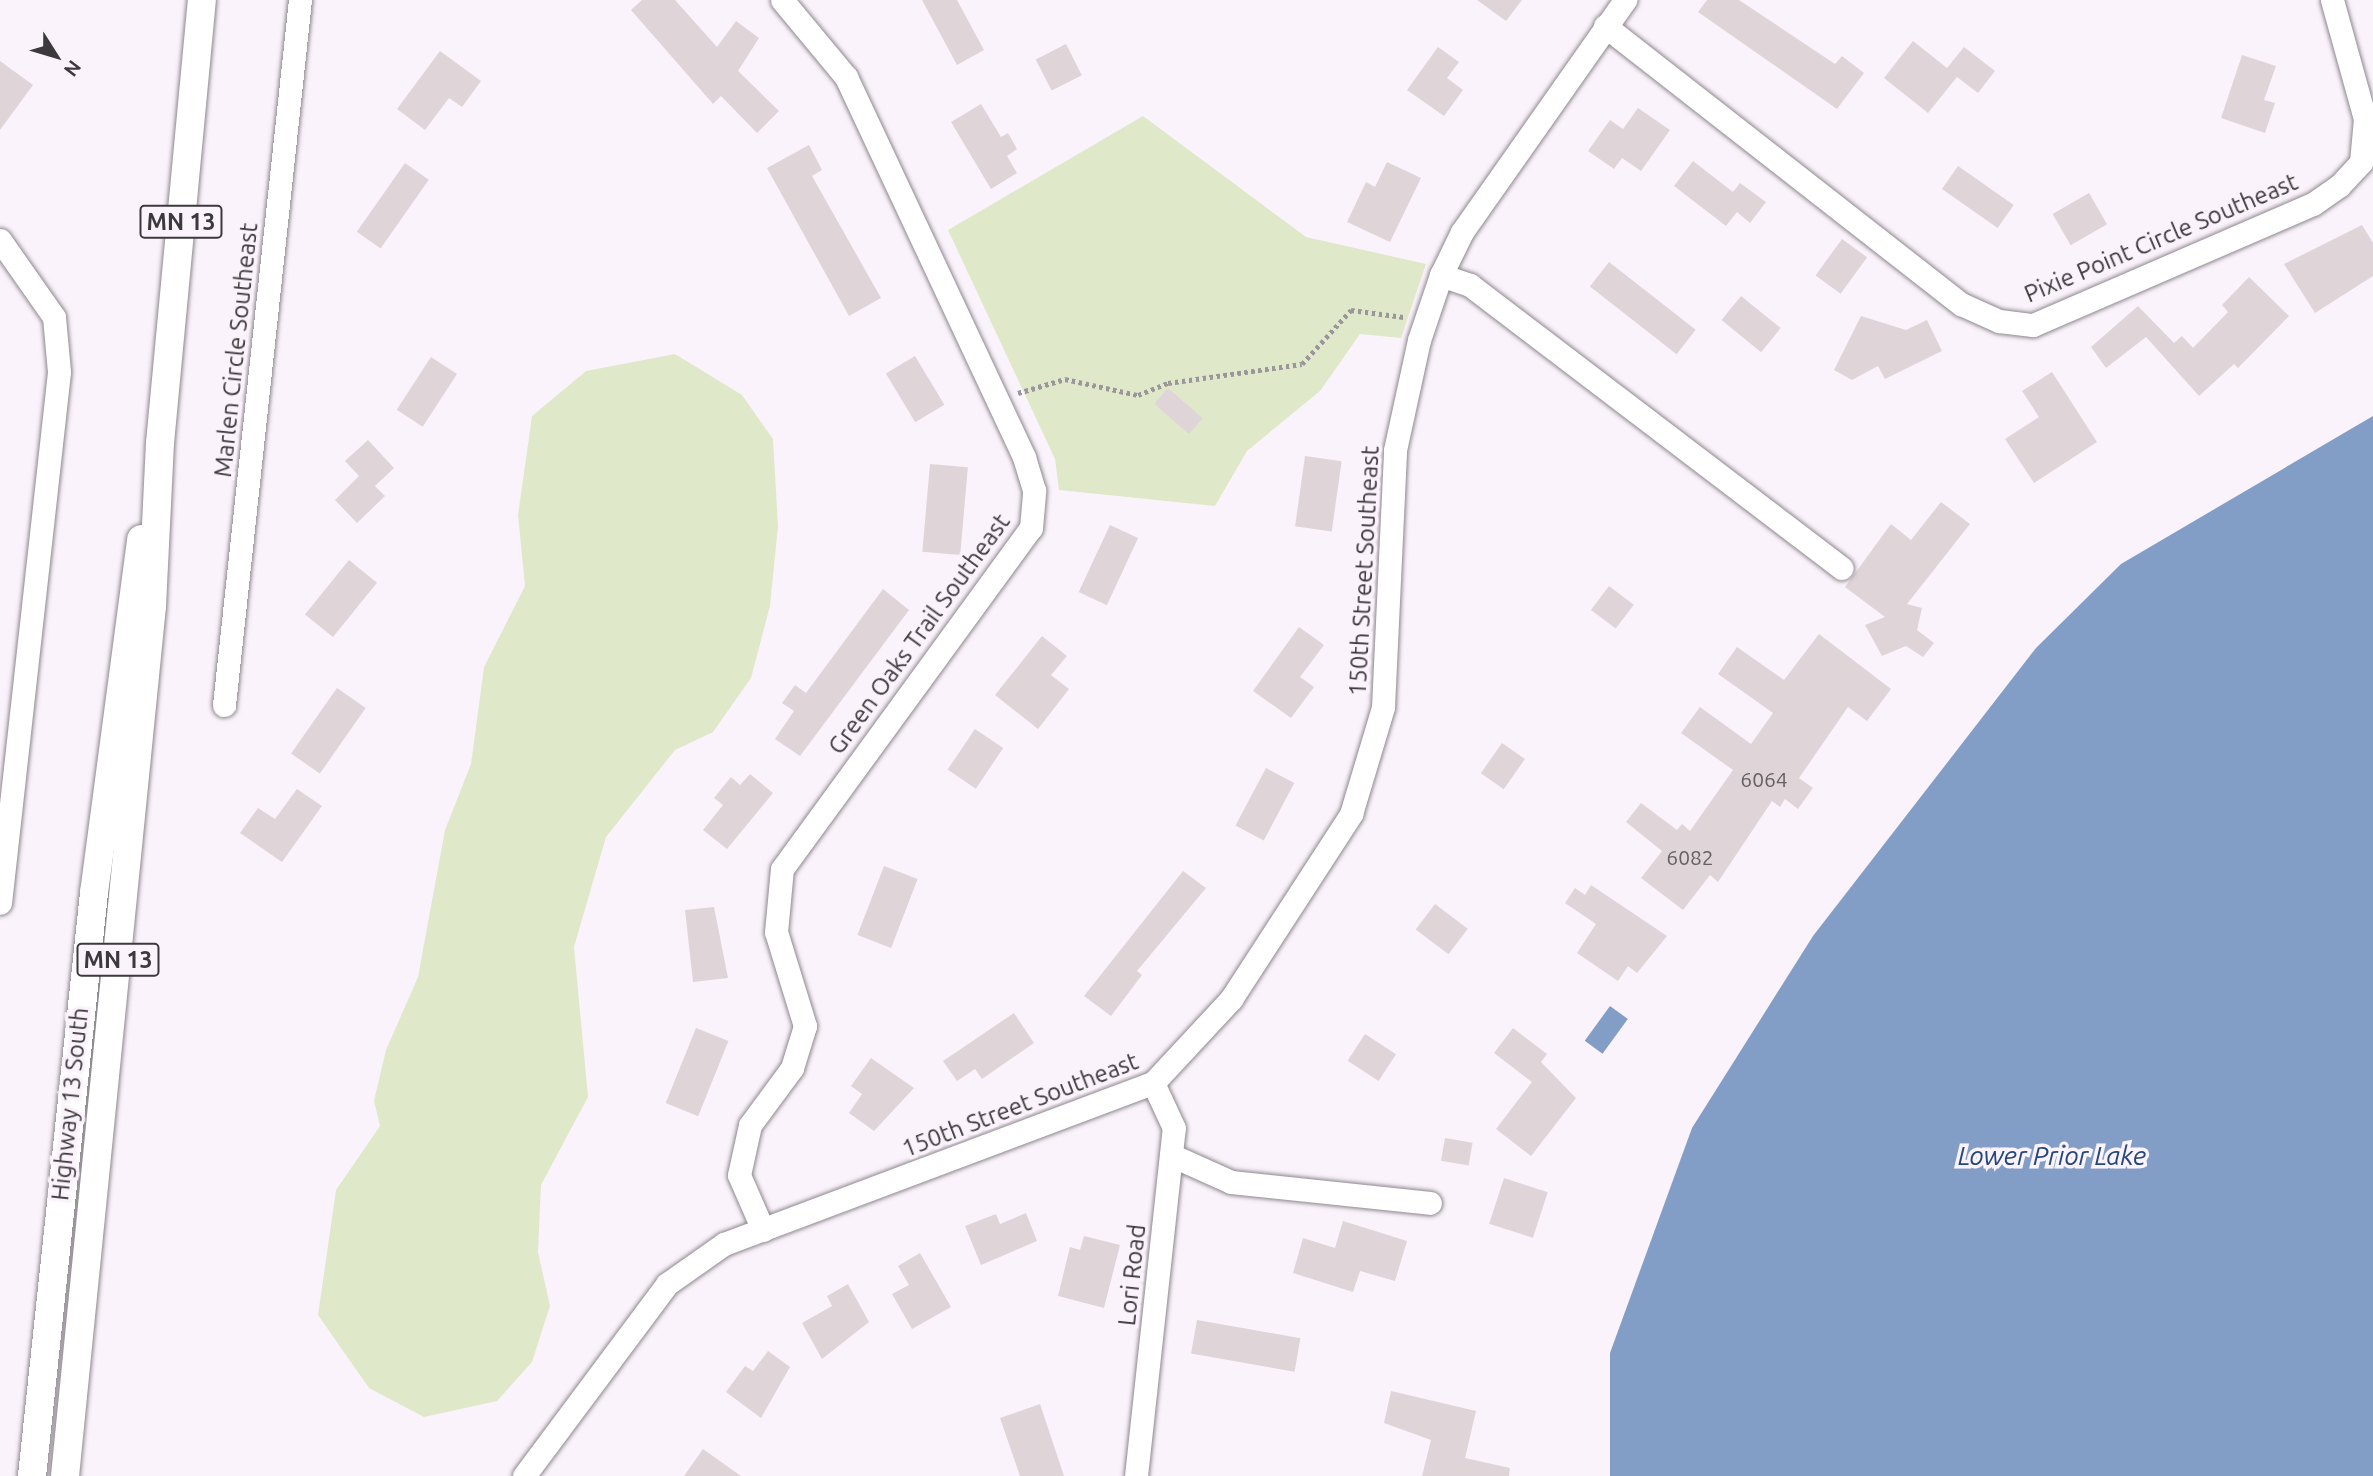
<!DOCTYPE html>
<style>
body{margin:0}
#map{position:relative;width:2373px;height:1476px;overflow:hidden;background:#fbf3fb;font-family:Ubuntu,sans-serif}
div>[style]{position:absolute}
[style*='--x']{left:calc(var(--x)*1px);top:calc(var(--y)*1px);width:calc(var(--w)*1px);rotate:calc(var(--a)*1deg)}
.green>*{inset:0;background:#dfe9ca}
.water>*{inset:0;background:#829ec7;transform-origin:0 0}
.building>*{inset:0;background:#dfd4d8;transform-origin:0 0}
.path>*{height:4.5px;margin-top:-2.25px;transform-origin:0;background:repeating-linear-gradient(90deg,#9c969c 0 3.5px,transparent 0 7px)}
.roads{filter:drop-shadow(0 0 2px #8d878e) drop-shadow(0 0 2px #8d878e)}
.minor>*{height:23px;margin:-11.5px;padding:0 11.5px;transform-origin:11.5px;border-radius:11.5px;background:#fff}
.major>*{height:28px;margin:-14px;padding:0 14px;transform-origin:14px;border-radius:14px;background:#fff}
span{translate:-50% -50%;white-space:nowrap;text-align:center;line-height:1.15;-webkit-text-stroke:7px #fbf3fb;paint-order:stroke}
.number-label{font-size:21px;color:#656063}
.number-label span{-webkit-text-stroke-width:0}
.shield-label span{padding:2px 5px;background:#fbf3fb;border:2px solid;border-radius:5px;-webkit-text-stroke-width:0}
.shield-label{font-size:23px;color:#3c393c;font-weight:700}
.street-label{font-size:24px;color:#3c393c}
.water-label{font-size:26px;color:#24487d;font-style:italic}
.north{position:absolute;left:21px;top:21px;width:70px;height:70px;-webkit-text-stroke:5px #fbf3fb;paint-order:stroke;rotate:127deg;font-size:19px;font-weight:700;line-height:28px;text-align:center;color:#3c393c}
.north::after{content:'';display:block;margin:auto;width:24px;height:32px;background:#3c393c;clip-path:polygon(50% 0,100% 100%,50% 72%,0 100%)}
</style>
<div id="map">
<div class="green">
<div style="clip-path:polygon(1143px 116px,1306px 237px,1426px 264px,1401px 338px,1360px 334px,1320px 391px,1247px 451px,1215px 506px,1059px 490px,1055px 459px,948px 230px)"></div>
<div style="clip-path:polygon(675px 354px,742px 395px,773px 439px,778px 526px,770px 606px,751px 678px,713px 732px,675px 750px,606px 837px,574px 947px,588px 1097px,541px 1185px,538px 1252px,550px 1306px,532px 1362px,497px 1401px,424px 1417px,369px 1388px,318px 1315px,336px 1190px,380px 1126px,374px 1101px,386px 1050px,418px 977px,445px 830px,471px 764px,484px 667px,525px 586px,518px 515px,532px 416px,586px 371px)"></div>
</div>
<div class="water">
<div style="clip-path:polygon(2373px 416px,2373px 1476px,1610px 1476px,1610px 1353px,1692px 1128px,1813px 936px,2036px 648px,2121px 564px)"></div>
<div style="left:1610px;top:1006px;width:22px;height:43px;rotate:36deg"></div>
</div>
<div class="building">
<div style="clip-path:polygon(642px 0,675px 0,717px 47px,736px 21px,759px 38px,738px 71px,779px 111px,757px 133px,721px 96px,713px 104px,631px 10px)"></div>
<div style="clip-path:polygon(922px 0,957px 0,984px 50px,957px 65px)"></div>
<div style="clip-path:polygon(1477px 0,1522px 0,1506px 21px)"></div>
<div style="clip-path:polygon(1707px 0,1739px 0,1835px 64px,1842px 56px,1864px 73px,1837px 109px,1698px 12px)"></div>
<div style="clip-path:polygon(1913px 41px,1947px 68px,1964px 47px,1995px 71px,1978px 93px,1957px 77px,1928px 113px,1884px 78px)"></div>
<div style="left:1066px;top:44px;width:35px;height:34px;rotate:63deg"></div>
<div style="clip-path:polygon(1438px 47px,1459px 62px,1447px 78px,1463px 90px,1444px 116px,1407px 90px)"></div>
<div style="clip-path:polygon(440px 51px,481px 81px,462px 107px,449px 98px,425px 130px,397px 109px)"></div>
<div style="clip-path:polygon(2242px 55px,2276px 66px,2264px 100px,2275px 103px,2265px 133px,2221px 118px)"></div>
<div style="clip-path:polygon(0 61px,33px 85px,0 130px)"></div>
<div style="clip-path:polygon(981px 104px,1001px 137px,1008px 133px,1017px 149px,1007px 156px,1017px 173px,991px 189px,951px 122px)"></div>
<div style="clip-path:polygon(1638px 108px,1670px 130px,1641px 171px,1622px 158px,1614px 169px,1588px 151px,1610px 120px,1623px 129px)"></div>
<div style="clip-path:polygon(809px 145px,822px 170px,812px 176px,881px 298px,849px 316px,767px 168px)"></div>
<div style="clip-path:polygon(1693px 161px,1733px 192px,1740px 183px,1766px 202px,1750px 223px,1737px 212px,1726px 226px,1674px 186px)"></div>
<div style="clip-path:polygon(1387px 162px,1421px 178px,1390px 242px,1347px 222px,1366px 182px,1375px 187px)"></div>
<div style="left:405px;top:163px;width:29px;height:84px;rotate:35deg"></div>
<div style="left:1958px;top:166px;width:68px;height:28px;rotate:35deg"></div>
<div style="left:2089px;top:193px;width:36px;height:42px;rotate:60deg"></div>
<div style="clip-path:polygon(2362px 225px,2373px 243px,2373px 276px,2315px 313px,2284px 264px)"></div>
<div style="left:1842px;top:239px;width:31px;height:45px;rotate:36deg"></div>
<div style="left:1609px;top:262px;width:110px;height:31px;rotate:38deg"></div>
<div style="clip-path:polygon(2249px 277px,2289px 316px,2238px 368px,2234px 364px,2199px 396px,2146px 337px,2106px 368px,2091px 347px,2138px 306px,2174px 343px,2182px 336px,2193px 348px,2228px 312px,2222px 305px)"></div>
<div style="left:1741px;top:296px;width:51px;height:31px;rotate:39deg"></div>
<div style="clip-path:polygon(1861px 316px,1906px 330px,1927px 320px,1942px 351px,1885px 379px,1878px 366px,1852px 380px,1834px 370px)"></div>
<div style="left:915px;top:356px;width:57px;height:34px;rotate:59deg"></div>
<div style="left:431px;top:357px;width:31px;height:63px;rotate:33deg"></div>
<div style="clip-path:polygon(2052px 372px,2097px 442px,2034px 483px,2005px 439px,2039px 417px,2022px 391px)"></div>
<div style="left:1168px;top:388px;width:46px;height:21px;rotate:41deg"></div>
<div style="clip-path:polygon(368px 440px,394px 468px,375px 486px,385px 496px,357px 523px,335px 500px,359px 476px,345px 461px)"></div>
<div style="left:1305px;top:456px;width:37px;height:71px;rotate:8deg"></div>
<div style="left:930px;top:464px;width:38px;height:88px;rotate:5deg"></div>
<div style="clip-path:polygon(1941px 502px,1970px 524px,1907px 604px,1922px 608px,1917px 630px,1934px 643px,1923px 657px,1906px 646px,1882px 656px,1865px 625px,1885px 617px,1845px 587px,1891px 524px,1911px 540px)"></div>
<div style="left:1110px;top:525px;width:31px;height:74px;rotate:25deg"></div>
<div style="left:349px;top:560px;width:36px;height:70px;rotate:39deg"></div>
<div style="left:1609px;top:586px;width:31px;height:30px;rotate:37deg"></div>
<div style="clip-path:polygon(883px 589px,909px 610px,800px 756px,775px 739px,794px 711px,782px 703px,795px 685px,806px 693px)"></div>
<div style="clip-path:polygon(1299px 627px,1324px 645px,1300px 677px,1314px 687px,1291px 718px,1253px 691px)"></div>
<div style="clip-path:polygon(1819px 634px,1891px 689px,1867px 721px,1848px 707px,1799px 778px,1813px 788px,1798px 809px,1785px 799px,1780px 807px,1772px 801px,1718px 882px,1710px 875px,1683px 910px,1641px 878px,1662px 851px,1626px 822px,1641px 803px,1677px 830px,1682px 824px,1690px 831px,1733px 770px,1681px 733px,1700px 707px,1751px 744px,1773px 713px,1718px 674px,1737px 647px,1784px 680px)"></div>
<div style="clip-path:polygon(1042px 636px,1067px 656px,1051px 675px,1069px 689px,1038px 729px,995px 695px)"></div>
<div style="left:337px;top:688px;width:35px;height:80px;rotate:35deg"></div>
<div style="left:975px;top:729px;width:34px;height:49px;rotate:34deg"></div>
<div style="left:1502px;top:743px;width:28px;height:37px;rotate:35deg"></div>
<div style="left:1266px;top:768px;width:32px;height:65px;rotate:28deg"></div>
<div style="clip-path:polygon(750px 774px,773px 793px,727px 849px,703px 830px,723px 805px,714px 798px,731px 777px,740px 785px)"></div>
<div style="clip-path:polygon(297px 789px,322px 806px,282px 862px,240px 833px,258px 808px,275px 819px)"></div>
<div style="left:884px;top:866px;width:36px;height:74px;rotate:21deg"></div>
<div style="clip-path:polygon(1183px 871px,1206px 888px,1137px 971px,1142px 975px,1111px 1016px,1084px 996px)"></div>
<div style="clip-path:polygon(1591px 885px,1667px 936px,1637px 973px,1628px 966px,1618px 981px,1577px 953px,1596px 924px,1565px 903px,1575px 888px,1585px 895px)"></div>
<div style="left:1435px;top:904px;width:41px;height:32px;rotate:37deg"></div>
<div style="clip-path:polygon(714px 907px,728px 978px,693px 982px,685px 910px)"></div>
<div style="clip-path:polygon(1014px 1013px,1034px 1043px,982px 1079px,975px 1069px,957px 1081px,943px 1061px)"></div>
<div style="left:696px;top:1028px;width:35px;height:81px;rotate:22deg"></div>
<div style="clip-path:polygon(1513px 1028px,1547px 1054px,1541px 1062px,1576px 1098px,1531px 1156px,1496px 1129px,1532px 1082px,1494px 1053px)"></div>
<div style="left:1365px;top:1034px;width:37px;height:32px;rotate:33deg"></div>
<div style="clip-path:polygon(871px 1058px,914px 1088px,874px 1131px,849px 1113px,862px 1094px,851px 1086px)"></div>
<div style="left:1445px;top:1138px;width:28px;height:23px;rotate:10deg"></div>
<div style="left:1504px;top:1178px;width:46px;height:48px;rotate:18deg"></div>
<div style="clip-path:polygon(1026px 1213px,1037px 1241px,981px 1265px,965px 1226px,996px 1214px,1000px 1224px)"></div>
<div style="clip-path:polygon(1343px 1221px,1407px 1241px,1395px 1281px,1360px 1271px,1353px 1292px,1293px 1273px,1303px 1238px,1335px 1248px)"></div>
<div style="clip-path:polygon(1084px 1236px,1120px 1245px,1104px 1308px,1058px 1296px,1070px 1247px,1080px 1250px)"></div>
<div style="clip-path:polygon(920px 1253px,951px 1307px,912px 1329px,892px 1294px,909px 1285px,898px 1266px)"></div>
<div style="clip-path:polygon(848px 1284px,869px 1322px,822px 1359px,802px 1323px,832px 1306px,827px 1296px)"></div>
<div style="left:1197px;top:1320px;width:105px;height:34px;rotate:10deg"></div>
<div style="clip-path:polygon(768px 1351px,790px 1367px,761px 1418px,726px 1392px,745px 1366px,753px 1371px)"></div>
<div style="clip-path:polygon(1391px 1391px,1476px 1411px,1465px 1458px,1510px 1468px,1509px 1476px,1422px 1476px,1431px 1440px,1384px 1423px)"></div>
<div style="clip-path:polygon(1040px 1404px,1064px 1476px,1020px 1476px,1000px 1418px)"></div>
<div style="clip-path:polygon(703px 1449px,741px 1476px,684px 1476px)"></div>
</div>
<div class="path">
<div style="--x:1018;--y:393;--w:49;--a:-16.6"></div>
<div style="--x:1065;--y:379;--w:75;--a:12.4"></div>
<div style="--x:1138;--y:395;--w:32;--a:-22"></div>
<div style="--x:1168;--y:383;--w:135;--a:-8.1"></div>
<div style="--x:1302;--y:364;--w:73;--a:-47.8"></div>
<div style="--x:1351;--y:310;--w:53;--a:7.5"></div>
</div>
<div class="roads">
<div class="minor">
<div style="--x:1605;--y:26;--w:452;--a:38"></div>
<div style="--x:1961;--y:304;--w:42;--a:24.1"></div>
<div style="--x:1999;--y:321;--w:34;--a:7"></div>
<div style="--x:2033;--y:325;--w:305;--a:-23.4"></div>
<div style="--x:2313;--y:204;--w:32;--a:-35"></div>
<div style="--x:2339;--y:186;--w:33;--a:-47"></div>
<div style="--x:2361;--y:162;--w:43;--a:-84.7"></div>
<div style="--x:2365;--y:119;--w:123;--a:-105.5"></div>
<div style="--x:0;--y:240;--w:94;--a:55"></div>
<div style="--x:54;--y:317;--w:55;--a:84.8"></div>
<div style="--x:59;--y:372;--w:534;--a:96.34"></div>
<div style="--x:1441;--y:275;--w:31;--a:19"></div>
<div style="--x:1470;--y:285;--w:467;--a:37.3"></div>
<div style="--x:224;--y:705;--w:709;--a:-83.85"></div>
<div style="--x:1171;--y:1155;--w:66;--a:24.2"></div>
<div style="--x:1231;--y:1182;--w:200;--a:6"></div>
<div style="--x:763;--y:1230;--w:60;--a:-113.6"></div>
<div style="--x:739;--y:1175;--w:51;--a:-77.6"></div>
<div style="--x:750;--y:1125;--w:71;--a:-53.6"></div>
<div style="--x:792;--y:1068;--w:44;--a:-72.8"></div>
<div style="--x:805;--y:1026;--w:98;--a:-107.1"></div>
<div style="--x:776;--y:932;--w:63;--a:-84.6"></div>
<div style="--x:782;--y:869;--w:422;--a:-53.9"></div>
<div style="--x:1031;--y:528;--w:38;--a:-85"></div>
<div style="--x:1034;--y:490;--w:34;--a:-107"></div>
<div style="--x:1024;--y:457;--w:420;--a:-115.1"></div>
<div style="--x:846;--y:77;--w:100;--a:-129.7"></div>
<div style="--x:524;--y:1476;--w:239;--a:-53.3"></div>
<div style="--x:667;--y:1284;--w:70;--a:-35.1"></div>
<div style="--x:724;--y:1244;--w:458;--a:-20.6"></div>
<div style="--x:1153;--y:1083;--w:115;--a:-47.1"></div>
<div style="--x:1231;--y:999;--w:221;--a:-57"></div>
<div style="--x:1351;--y:814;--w:112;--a:-73.3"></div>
<div style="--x:1383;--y:707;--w:257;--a:-87.3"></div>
<div style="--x:1395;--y:450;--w:113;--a:-77.7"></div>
<div style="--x:1419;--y:340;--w:69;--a:-71.3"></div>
<div style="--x:1441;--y:275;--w:48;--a:-64"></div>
<div style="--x:1462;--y:232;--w:284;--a:-54.9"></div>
<div style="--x:1136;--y:1476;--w:350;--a:-83.8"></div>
<div style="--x:1174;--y:1128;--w:50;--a:-115"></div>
</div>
<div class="major">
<div style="--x:32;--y:1476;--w:586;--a:-83.93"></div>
<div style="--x:94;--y:893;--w:357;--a:-82.4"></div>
<div style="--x:65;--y:1476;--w:874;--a:-84.29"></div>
<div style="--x:152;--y:606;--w:163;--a:-87.2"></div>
<div style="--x:160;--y:443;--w:445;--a:-84.6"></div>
</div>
</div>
<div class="number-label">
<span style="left:1764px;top:779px">6064</span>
<span style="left:1690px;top:857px">6082</span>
</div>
<div class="shield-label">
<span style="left:181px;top:222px">MN 13</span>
<span style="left:118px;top:960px">MN 13</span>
</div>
<div class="street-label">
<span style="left:2161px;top:238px;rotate:-23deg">Pixie Point Circle Southeast</span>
<span style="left:236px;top:350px;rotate:-84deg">Marlen Circle Southeast</span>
<span style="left:1364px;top:571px;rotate:-87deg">150th Street Southeast</span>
<span style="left:919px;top:634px;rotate:-54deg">Green Oaks Trail Southeast</span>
<span style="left:70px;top:1104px;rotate:-84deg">Highway 13 South</span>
<span style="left:1020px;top:1105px;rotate:-21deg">150th Street Southeast</span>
<span style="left:1132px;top:1275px;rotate:-84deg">Lori Road</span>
</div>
<div class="water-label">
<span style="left:2052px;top:1156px">Lower Prior Lake</span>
</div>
<div class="north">N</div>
</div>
